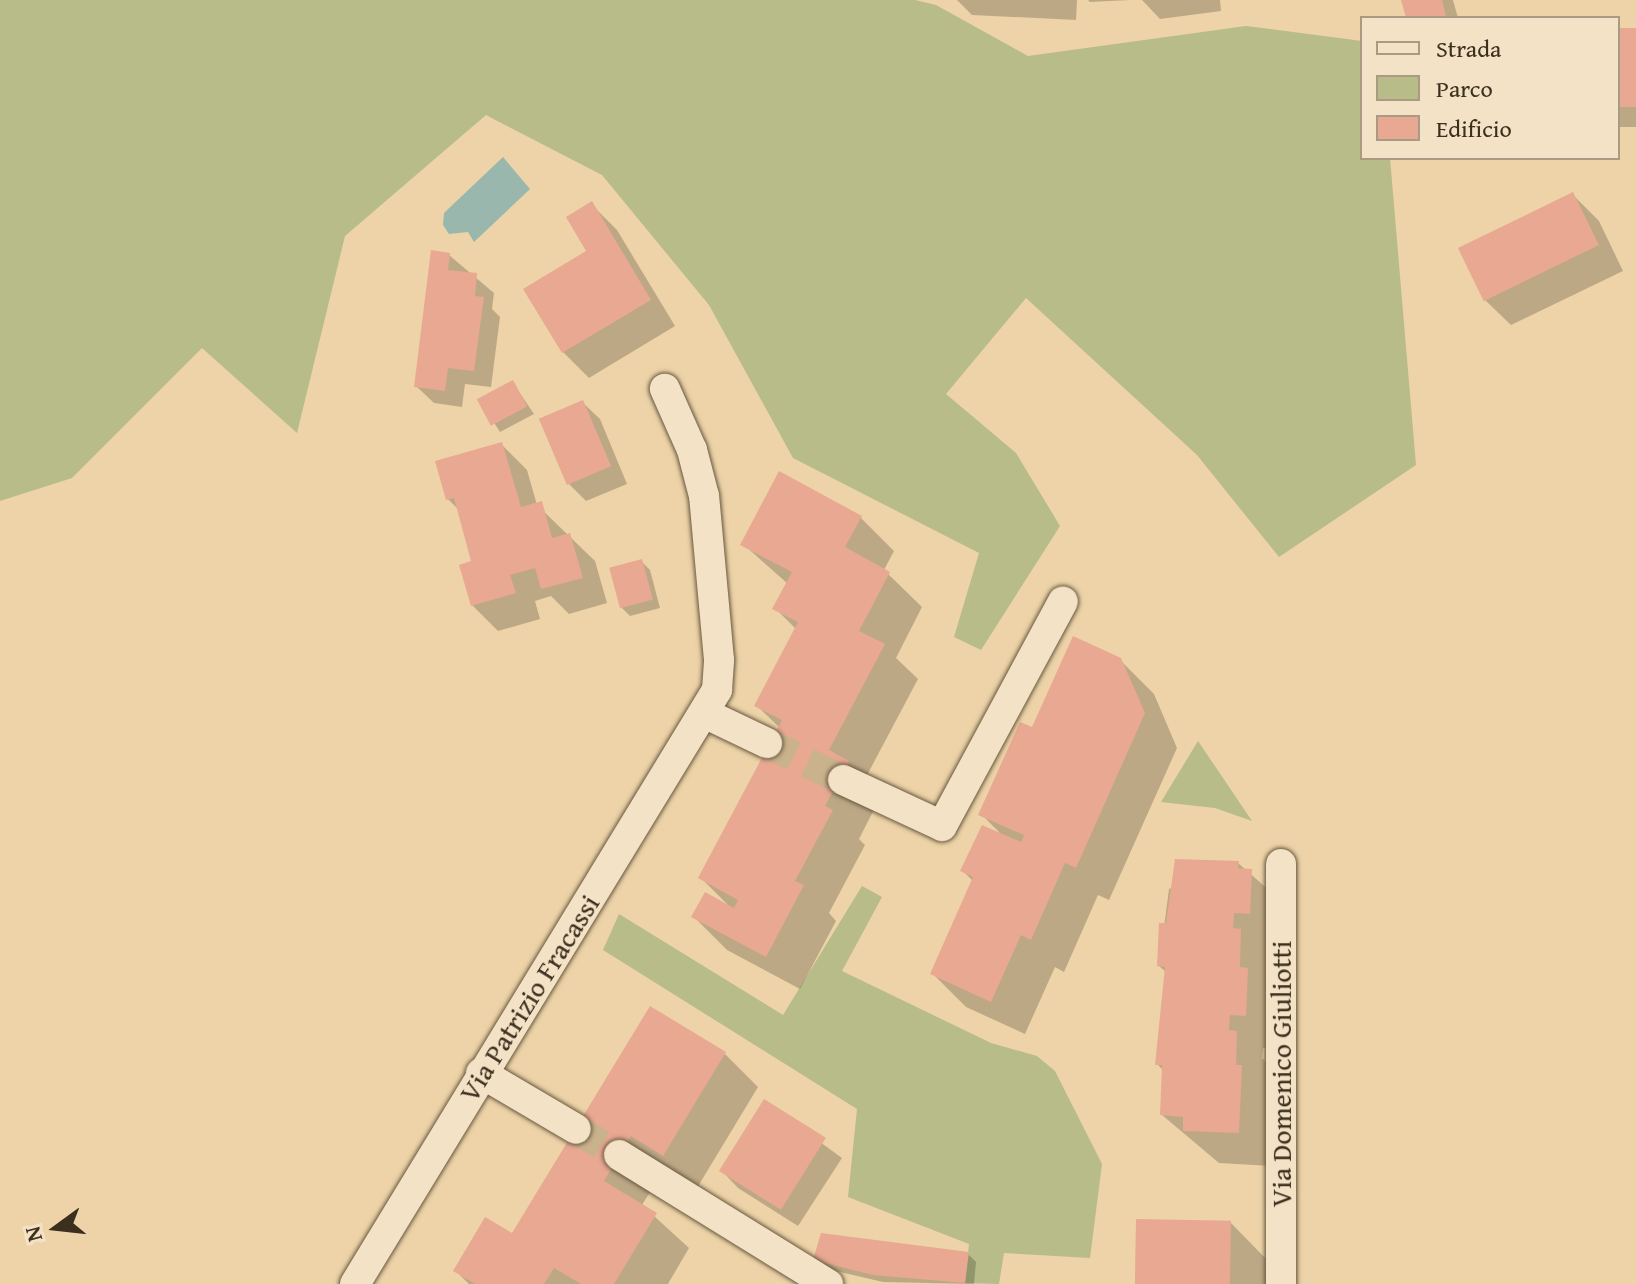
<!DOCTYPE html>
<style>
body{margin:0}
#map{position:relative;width:1636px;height:1284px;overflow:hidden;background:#edd3a7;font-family:"Gentium Book Plus",serif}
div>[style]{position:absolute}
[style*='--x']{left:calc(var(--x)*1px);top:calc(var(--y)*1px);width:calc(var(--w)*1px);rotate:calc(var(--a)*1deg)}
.green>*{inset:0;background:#b7bc88}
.water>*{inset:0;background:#99b7ac}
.shadow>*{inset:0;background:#0003;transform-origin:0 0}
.building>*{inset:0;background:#e8a892;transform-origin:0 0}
.street-tunnel>*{height:30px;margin-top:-15px;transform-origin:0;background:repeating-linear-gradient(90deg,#c9b28c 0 30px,transparent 0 45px)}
.roads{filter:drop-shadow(0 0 2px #685840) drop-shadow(0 0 2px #685840)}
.street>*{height:30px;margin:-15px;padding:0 15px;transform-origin:15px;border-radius:15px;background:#f3e2c6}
span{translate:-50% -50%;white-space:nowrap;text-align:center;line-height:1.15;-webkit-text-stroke:6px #f3e2c6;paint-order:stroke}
.street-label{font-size:28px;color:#3b2f1e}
.legend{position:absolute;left:1360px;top:16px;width:260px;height:144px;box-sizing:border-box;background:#f3e2c6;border:2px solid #a99a83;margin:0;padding:10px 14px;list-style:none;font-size:24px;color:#3b2f1e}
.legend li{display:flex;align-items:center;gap:16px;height:40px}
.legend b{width:40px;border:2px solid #a99a83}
.north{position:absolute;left:16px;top:1188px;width:80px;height:80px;-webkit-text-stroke:6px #f3e2c6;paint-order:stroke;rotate:255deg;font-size:22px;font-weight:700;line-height:32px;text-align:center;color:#3b2f1e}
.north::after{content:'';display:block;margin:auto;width:28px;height:36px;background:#3b2f1e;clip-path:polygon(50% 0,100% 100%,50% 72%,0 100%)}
</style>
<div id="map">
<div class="green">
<div style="clip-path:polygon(0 0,915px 0,936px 5px,1028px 56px,1246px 26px,1362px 41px,1362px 158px,1390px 158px,1416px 465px,1279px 557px,1197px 455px,1026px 298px,946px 394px,1016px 453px,1060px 526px,981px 650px,954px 637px,979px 553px,793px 458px,709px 305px,602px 175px,486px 115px,345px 236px,297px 433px,202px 348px,72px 478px,0 501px)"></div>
<div style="clip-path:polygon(1198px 741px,1252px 821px,1215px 808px,1161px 802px)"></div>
<div style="clip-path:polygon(862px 886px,882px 897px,842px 971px,991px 1043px,1037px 1056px,1055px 1071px,1102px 1164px,1090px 1258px,1004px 1253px,999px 1284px,965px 1283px,969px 1244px,848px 1197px,857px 1109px,603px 950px,619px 914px,783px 1015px)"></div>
</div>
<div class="water">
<div style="clip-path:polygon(503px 157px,530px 189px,474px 242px,468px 232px,449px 234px,443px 225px,444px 213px)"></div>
</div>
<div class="shadow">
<div style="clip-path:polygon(957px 0,1077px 0,1076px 20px,972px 15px)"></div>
<div style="clip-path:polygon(1088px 0,1130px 0,1090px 2px)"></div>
<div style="clip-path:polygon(1142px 0,1220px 0,1221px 11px,1160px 19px)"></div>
<div style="clip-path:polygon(1403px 0,1453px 0,1458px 18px,1408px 18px)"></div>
<div style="left:1636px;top:30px;width:97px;height:18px;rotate:90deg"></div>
<div style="clip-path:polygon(1573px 195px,1599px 221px,1623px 271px,1511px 325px,1485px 300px)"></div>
<div style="clip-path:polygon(591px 204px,617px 230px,675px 326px,589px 378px,563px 352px,589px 251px)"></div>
<div style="clip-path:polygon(449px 255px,494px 293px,492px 309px,500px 317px,491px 387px,465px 384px,462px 407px,434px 403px,416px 386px)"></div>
<div style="clip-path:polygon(513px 383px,534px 414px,500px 432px,480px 401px)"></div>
<div style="clip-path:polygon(582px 402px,600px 419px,627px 484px,586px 501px,569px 484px)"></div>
<div style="clip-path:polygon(501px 444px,527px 470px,537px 505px,595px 561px,607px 603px,569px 614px,551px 596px,535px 601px,540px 619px,498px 631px,472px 605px,474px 562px,459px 510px,448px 499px)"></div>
<div style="clip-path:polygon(860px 517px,894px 551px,884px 570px,922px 607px,896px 658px,918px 679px,865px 779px,881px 796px,859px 839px,865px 845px,829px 913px,836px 921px,800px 989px,727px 950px,694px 917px,729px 906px,701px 878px,780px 728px,756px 705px,797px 630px,775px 608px,788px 584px,743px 544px)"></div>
<div style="clip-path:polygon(641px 561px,650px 570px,660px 608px,630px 616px,622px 608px)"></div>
<div style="clip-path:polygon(1119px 659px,1154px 694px,1177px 748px,1109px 900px,1098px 895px,1064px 972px,1055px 967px,1025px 1034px,966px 1007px,932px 973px,974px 882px,963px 871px,1002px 835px,981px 814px,1033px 730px)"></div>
<div style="clip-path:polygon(1238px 863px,1285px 904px,1266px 945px,1266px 956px,1274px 964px,1279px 1049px,1263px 1048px,1262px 1058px,1270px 1066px,1272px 1166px,1219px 1163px,1162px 1115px,1164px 1071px,1157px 1064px,1166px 972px,1159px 966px,1169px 889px)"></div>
<div style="clip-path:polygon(725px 1054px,758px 1087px,697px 1188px,665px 1168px,642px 1205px,689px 1248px,668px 1284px,469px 1284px,455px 1270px,513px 1236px)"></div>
<div style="clip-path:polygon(765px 1102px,842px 1158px,798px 1226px,738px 1188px,721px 1170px)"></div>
<div style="clip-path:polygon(1230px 1222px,1275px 1268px,1275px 1284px,1137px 1284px)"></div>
<div style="clip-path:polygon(968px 1254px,976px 1262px,974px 1284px,883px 1282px,823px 1268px,815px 1260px)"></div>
</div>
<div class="building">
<div style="clip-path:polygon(1401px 0,1442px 0,1446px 16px,1406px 18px)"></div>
<div style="left:1636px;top:28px;width:79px;height:18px;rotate:90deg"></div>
<div style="left:1573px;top:192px;width:59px;height:128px;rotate:64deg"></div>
<div style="clip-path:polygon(592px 201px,651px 300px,562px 353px,523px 289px,586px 251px,566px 217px)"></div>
<div style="clip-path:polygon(431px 250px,450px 253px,448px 270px,477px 273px,475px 296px,484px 297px,474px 371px,448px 368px,445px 391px,414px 387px)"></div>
<div style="left:513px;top:380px;width:30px;height:41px;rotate:62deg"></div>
<div style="left:583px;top:400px;width:72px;height:48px;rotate:67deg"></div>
<div style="clip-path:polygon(502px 442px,521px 507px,542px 501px,552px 538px,570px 533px,583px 578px,541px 589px,535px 568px,510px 575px,516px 593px,471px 606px,459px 565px,471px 561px,454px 498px,446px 500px,435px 461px)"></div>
<div style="clip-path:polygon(779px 471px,862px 516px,845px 547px,890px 572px,859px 631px,885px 644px,829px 750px,849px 761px,825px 806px,833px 810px,795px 881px,804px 885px,766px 957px,691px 917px,705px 892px,734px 908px,738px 900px,698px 878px,782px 720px,754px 706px,798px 622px,772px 609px,792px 572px,740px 545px)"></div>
<div style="left:642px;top:559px;width:42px;height:34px;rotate:75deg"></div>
<div style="clip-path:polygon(1073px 636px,1121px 658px,1145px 713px,1076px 868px,1065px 863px,1031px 940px,1021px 935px,991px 1002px,930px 974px,973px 877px,960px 871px,982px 825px,1021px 842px,1024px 835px,978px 815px,1020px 722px,1032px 727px)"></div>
<div style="clip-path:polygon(1175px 859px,1239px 861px,1238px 868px,1252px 869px,1250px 914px,1234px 913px,1233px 928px,1241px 929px,1240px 967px,1248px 968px,1246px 1016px,1230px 1015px,1229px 1030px,1237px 1031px,1236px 1065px,1242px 1065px,1239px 1133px,1183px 1131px,1183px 1117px,1160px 1115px,1162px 1065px,1155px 1065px,1165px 967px,1157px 966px,1159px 923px,1166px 923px)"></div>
<div style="clip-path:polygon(650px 1006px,726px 1052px,663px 1156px,631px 1136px,604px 1181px,657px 1213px,614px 1284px,581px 1284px,554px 1268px,544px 1284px,475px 1284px,453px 1271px,485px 1217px,512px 1233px)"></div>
<div style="left:764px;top:1099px;width:73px;height:85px;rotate:32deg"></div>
<div style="left:1136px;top:1219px;width:95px;height:65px;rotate:1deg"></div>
<div style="clip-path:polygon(821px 1233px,969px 1252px,965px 1283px,873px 1275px,813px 1260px)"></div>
</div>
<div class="street-tunnel">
<div style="--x:767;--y:743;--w:85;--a:26"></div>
<div style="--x:576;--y:1129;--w:50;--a:31.2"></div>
</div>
<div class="roads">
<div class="street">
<div style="--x:704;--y:713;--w:70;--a:25.5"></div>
<div style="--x:843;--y:780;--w:109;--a:24.9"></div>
<div style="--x:942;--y:826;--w:255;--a:-61.7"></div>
<div style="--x:1281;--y:864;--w:420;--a:90"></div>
<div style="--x:481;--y:1073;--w:110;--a:30.5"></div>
<div style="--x:619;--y:1155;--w:246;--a:31.7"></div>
<div style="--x:355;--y:1284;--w:696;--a:-58.64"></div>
<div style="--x:717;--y:690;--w:30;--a:-86"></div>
<div style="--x:719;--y:660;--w:165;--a:-95.2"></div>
<div style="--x:704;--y:496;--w:48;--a:-104.6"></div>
<div style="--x:692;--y:450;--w:67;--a:-113.9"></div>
</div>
</div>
<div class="street-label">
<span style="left:529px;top:998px;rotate:-58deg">Via Patrizio Fracassi</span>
<span style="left:1281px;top:1074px;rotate:-90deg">Via Domenico Giuliotti</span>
</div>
<ul class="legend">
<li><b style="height:10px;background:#f3e2c6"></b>Strada</li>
<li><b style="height:22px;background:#b7bc88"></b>Parco</li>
<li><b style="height:22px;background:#e8a892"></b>Edificio</li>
</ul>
<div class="north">N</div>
</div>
